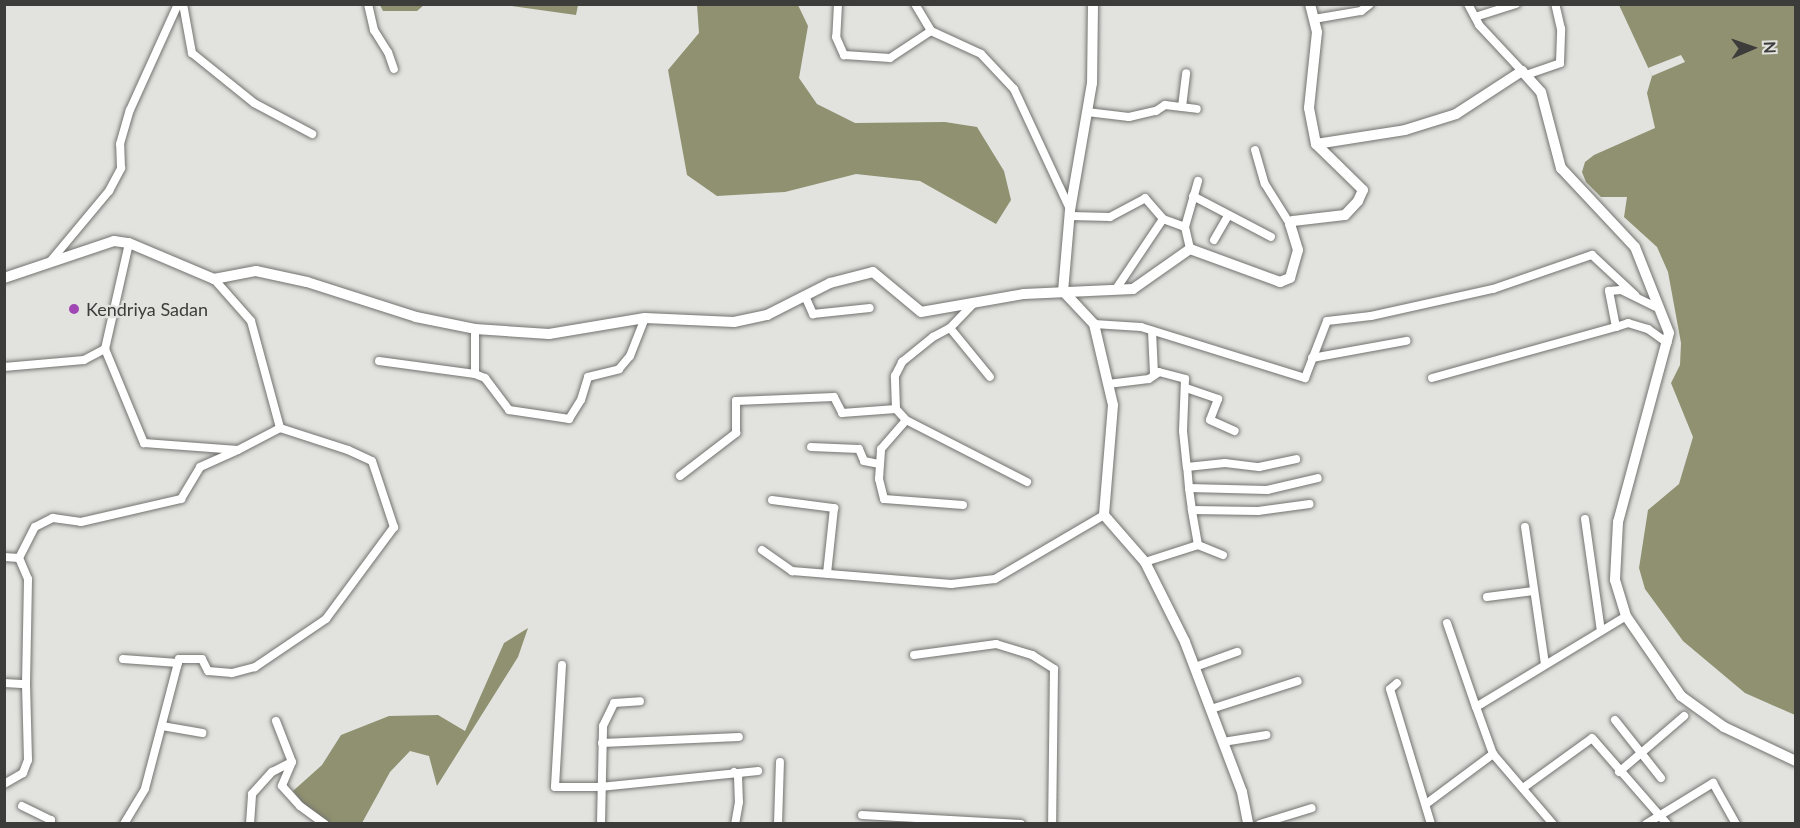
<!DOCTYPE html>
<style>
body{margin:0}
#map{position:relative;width:1800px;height:828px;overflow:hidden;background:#e2e3df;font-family:Lato,sans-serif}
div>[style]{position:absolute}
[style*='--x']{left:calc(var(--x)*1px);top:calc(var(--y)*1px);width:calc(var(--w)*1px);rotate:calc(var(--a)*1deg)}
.water>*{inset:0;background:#8f9170}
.pier>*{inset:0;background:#e2e3df}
.roads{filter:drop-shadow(0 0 2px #72726f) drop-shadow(0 0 2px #72726f)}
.street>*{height:8px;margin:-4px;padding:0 4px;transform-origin:4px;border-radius:4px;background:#fff}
.secondary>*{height:10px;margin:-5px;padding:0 5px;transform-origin:5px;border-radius:5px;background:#fff}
.dots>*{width:16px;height:16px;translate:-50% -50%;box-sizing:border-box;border:3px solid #e2e3df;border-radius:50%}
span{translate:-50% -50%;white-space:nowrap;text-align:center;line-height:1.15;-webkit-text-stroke:4.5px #e2e3df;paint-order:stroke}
.poi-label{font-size:18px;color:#3c3c3b}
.left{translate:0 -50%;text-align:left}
.frame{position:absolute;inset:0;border:6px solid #3c3c3b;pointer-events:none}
.north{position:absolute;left:1722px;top:18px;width:60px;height:60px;-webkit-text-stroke:4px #e2e3df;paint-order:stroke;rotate:88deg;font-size:16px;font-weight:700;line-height:24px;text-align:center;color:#3c3c3b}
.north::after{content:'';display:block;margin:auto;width:21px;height:27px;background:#3c3c3b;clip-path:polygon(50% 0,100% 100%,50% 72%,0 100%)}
</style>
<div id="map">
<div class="water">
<div style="clip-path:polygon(380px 5px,424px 5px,417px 11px,383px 11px)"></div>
<div style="clip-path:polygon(504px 5px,578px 4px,578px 5px,576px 15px)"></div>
<div style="clip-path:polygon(697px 5px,798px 5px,808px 26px,799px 78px,817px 104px,855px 123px,945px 122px,977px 127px,1004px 171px,1011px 200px,996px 224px,920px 181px,856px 174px,785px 192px,717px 196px,687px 175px,668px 70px,699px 33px)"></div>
<div style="clip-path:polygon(1619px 5px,1795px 5px,1795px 715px,1745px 693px,1683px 641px,1645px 589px,1639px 568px,1648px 510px,1679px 484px,1693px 437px,1671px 383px,1680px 365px,1681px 343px,1668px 272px,1657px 247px,1624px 217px,1627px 197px,1601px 197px,1586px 182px,1582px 172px,1585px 162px,1594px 155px,1655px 128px,1647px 93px,1652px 76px)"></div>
<div style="clip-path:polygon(528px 628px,518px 657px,437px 786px,429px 756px,410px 751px,390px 772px,362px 823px,319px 823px,293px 791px,322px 765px,341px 735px,389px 716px,438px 715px,465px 731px,504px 643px)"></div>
</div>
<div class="pier">
<div style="clip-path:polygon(1681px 55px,1685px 62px,1652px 76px,1648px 68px)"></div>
</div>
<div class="roads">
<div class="street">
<div style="--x:183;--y:4;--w:50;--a:79.6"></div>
<div style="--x:192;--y:53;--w:80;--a:38.9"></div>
<div style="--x:254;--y:103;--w:66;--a:28.1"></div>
<div style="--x:368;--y:4;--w:27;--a:77"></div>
<div style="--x:374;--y:30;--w:26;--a:58"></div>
<div style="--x:388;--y:52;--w:18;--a:71"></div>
<div style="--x:838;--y:4;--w:33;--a:93"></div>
<div style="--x:836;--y:37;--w:20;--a:66"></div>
<div style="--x:844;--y:55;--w:46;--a:3.7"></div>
<div style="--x:890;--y:58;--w:49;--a:-33.4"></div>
<div style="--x:915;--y:4;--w:31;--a:59"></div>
<div style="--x:931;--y:31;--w:55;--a:24.7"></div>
<div style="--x:981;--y:54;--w:48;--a:46.7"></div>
<div style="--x:1014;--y:89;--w:132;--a:65"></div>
<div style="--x:1468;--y:4;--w:24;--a:62"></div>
<div style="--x:1479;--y:25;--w:63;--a:46.9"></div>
<div style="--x:1475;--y:17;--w:43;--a:-17.6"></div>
<div style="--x:1314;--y:19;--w:48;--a:-9.7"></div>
<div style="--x:1361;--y:11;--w:11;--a:-38"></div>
<div style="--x:1526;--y:75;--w:36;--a:-19"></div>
<div style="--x:1560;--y:63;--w:34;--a:-88"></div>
<div style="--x:1561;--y:29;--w:26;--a:-103"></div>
<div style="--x:1182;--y:107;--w:34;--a:-83"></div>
<div style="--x:1087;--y:112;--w:42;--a:6.8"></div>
<div style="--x:1129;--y:117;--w:28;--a:-13"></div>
<div style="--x:1156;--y:111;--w:11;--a:-34"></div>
<div style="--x:1165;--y:105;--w:32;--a:7"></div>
<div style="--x:1255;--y:150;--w:35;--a:74"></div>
<div style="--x:1265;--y:184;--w:47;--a:58"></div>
<div style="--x:1193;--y:196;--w:88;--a:27.7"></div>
<div style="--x:1070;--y:216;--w:40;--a:1.4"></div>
<div style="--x:1110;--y:217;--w:40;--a:-28"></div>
<div style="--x:1145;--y:198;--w:28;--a:49"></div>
<div style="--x:1185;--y:227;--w:48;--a:-74.2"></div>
<div style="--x:1214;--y:240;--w:28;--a:-60"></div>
<div style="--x:49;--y:263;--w:94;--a:-50.2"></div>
<div style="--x:109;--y:191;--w:26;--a:-62"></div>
<div style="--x:121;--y:168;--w:24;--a:-92"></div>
<div style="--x:120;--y:144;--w:35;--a:-74"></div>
<div style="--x:130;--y:110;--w:116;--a:-65.6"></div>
<div style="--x:214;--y:279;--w:56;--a:48.6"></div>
<div style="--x:251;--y:321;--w:111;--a:74.8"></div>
<div style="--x:1116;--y:289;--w:84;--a:-56.1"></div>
<div style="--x:1163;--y:219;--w:23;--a:20"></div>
<div style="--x:1185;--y:227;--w:23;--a:77"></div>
<div style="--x:805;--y:296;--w:20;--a:66"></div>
<div style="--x:813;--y:314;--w:57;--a:-6"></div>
<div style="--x:1094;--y:324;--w:47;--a:3.7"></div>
<div style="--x:1141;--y:327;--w:172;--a:17.3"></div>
<div style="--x:1305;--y:378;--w:61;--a:-68.9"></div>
<div style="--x:1327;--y:321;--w:44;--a:-6.5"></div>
<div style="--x:1371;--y:316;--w:125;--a:-12.5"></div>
<div style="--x:1493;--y:289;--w:105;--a:-19"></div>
<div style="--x:1592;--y:255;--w:59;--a:42.9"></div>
<div style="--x:1616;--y:327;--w:13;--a:-18"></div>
<div style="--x:1628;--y:323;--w:21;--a:17"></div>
<div style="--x:1648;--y:329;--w:24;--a:36"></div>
<div style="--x:950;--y:328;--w:63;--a:50.8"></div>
<div style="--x:475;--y:329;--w:45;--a:90"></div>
<div style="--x:475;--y:374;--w:11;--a:22"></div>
<div style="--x:485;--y:378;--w:40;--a:53"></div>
<div style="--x:509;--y:410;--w:61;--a:8.5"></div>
<div style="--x:569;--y:419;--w:22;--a:-58"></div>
<div style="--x:581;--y:400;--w:24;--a:-73"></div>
<div style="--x:588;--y:377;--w:32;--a:-14"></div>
<div style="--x:619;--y:369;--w:17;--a:-50"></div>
<div style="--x:630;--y:356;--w:41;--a:-68.5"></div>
<div style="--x:1152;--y:331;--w:42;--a:87.3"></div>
<div style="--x:105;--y:349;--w:102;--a:67.5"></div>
<div style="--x:144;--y:443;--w:94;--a:4.3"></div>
<div style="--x:238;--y:450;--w:47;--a:-27.6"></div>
<div style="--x:280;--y:428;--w:71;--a:17.9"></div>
<div style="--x:348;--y:450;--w:26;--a:25"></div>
<div style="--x:372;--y:461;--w:70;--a:71.6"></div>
<div style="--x:394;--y:527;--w:114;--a:126.5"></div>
<div style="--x:326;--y:619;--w:86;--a:145.9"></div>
<div style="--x:255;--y:667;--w:24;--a:165"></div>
<div style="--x:232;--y:673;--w:24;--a:-175"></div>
<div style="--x:208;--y:671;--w:13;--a:-117"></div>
<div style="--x:202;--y:659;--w:23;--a:180"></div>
<div style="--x:179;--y:659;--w:134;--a:104.7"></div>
<div style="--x:145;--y:789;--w:41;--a:121"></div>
<div style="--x:1312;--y:358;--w:96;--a:-10.3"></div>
<div style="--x:379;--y:361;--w:97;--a:7.7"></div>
<div style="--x:4;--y:367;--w:80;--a:-5"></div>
<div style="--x:84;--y:360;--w:24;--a:-28"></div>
<div style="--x:105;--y:349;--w:109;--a:-77.2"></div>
<div style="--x:1432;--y:378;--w:191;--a:-15.5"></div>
<div style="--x:1616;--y:327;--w:37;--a:-101"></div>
<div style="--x:1609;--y:291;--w:12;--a:-5"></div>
<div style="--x:1621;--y:290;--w:43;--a:26"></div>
<div style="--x:1108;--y:384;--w:41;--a:-7"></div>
<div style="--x:1149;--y:379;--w:12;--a:-35"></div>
<div style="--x:1159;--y:372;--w:27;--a:15"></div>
<div style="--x:1185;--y:379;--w:52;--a:92.2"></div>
<div style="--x:1183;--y:431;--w:36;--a:84"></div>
<div style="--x:1186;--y:388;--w:34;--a:19"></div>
<div style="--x:1218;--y:399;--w:22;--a:111"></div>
<div style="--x:1210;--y:420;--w:27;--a:24"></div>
<div style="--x:906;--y:420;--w:136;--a:27.1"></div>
<div style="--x:811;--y:447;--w:48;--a:2.4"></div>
<div style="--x:859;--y:449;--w:13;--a:67"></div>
<div style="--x:864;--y:461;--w:16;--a:11"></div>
<div style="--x:680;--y:476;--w:71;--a:-37.5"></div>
<div style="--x:736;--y:433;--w:32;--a:-90"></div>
<div style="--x:736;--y:401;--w:98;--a:-2.3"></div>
<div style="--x:834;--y:397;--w:18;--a:63"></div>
<div style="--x:842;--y:413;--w:54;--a:-4.2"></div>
<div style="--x:1189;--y:488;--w:21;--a:-95"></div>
<div style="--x:1187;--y:467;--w:38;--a:-6"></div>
<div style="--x:1225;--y:463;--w:34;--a:7"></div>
<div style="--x:1259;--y:467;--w:38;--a:-12"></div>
<div style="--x:772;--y:500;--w:63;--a:7.4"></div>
<div style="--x:834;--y:508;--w:66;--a:96.1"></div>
<div style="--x:963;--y:505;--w:79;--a:-175.7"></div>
<div style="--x:884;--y:499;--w:21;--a:-104"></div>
<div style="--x:879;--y:479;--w:30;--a:-86"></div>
<div style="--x:881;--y:449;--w:38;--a:-49"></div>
<div style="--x:906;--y:420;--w:15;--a:-132"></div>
<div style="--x:896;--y:409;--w:33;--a:-92"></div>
<div style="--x:895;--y:376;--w:16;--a:-63"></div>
<div style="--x:902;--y:362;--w:40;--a:-39"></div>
<div style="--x:933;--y:337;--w:19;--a:-28"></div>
<div style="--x:950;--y:328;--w:35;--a:-46"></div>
<div style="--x:1192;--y:510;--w:22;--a:-98"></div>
<div style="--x:1189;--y:488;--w:78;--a:1.5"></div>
<div style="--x:1267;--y:490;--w:52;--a:-13.2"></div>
<div style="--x:1585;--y:519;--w:113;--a:81.9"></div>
<div style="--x:1525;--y:527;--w:138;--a:81.7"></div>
<div style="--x:1198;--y:545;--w:36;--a:-100"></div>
<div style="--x:1192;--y:510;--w:66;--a:0.9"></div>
<div style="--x:1258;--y:511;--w:52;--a:-7.7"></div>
<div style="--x:762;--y:550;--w:37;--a:35"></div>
<div style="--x:792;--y:571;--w:160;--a:4.7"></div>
<div style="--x:951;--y:584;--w:44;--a:-6.5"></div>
<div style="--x:995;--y:579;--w:126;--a:-30.4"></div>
<div style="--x:4;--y:557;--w:15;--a:4"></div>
<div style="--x:19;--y:558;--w:35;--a:-63"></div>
<div style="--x:35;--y:527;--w:20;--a:-27"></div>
<div style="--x:53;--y:518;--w:28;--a:8"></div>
<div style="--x:81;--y:522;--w:103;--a:-13"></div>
<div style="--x:181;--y:499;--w:37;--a:-59"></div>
<div style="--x:200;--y:467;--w:39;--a:-24"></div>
<div style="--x:1145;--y:562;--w:56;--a:-17.8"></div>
<div style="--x:1198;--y:545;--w:27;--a:22"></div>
<div style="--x:1487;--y:597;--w:47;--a:-7.3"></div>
<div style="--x:1447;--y:623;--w:89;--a:71"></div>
<div style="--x:914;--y:655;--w:83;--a:-7.6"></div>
<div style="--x:996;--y:644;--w:38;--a:17"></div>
<div style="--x:1032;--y:655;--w:26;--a:32"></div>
<div style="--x:1054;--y:669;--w:155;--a:90.7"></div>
<div style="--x:123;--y:659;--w:55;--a:4.2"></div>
<div style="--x:562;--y:665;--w:122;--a:93.3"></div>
<div style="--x:555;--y:787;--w:45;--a:0"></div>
<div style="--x:600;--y:787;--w:159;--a:-5.8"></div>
<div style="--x:1195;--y:667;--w:45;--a:-19.7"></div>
<div style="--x:4;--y:683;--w:22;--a:3"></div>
<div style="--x:26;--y:684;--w:105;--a:-88.9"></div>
<div style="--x:28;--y:579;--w:23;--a:-113"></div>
<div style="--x:1397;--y:683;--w:9;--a:139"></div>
<div style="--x:1390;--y:689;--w:141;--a:73.1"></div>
<div style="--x:1211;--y:709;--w:91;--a:-17.8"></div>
<div style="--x:1615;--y:720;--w:74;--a:51.6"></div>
<div style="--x:276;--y:721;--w:44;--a:68.7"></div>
<div style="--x:292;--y:762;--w:26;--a:113"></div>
<div style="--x:282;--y:786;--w:27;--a:48"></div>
<div style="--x:300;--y:806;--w:31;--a:36"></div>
<div style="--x:162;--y:726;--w:41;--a:9.9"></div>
<div style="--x:1223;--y:742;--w:44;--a:-9.2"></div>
<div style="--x:602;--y:743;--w:137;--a:-2.5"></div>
<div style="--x:734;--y:772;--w:6;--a:45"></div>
<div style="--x:738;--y:776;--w:26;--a:88"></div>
<div style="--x:739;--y:802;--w:22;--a:100"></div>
<div style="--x:1619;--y:772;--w:86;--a:-40.7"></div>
<div style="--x:4;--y:784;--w:22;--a:-30"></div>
<div style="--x:23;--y:773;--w:14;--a:-69"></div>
<div style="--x:28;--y:760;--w:76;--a:-91.5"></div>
<div style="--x:1523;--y:788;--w:85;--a:-35.9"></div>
<div style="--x:1592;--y:738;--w:114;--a:48.9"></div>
<div style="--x:1426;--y:804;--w:84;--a:-36.7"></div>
<div style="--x:22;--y:806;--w:32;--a:26"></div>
<div style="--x:51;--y:820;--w:4;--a:90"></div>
<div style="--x:862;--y:815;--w:159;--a:3.2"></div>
<div style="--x:250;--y:824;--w:30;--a:-86"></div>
<div style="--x:252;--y:794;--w:30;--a:-48"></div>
<div style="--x:272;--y:772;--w:22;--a:-27"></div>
<div style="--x:601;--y:824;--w:98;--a:-88.8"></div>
<div style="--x:603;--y:726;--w:25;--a:-64"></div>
<div style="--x:614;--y:703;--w:26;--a:-4"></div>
<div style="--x:778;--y:824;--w:62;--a:-88.2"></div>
<div style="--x:1260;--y:824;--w:54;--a:-17.1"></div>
<div style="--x:1553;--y:824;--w:92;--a:-130.6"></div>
<div style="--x:1493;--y:754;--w:50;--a:-109.9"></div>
<div style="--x:1476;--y:707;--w:175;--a:-31.2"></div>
<div style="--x:1646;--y:824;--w:79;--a:-31.5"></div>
<div style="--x:1713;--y:783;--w:47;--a:60.7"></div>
</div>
<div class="secondary">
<div style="--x:1093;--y:4;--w:79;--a:90.7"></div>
<div style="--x:1092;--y:83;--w:129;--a:99.8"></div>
<div style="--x:1070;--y:210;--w:81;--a:94.9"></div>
<div style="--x:1063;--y:291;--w:45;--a:46.8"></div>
<div style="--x:1094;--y:324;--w:83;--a:76.8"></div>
<div style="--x:1113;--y:405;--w:110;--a:94.7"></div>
<div style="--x:1104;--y:515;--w:62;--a:48.9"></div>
<div style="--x:1145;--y:562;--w:89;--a:63.4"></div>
<div style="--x:1185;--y:642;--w:160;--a:69.2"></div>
<div style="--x:1242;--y:792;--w:33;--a:79"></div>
<div style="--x:1316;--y:144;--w:90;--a:-8.9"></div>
<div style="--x:1405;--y:130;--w:53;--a:-17.4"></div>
<div style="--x:1456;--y:114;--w:79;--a:-33.1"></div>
<div style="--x:1522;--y:71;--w:28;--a:48"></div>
<div style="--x:1541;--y:92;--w:79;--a:75.3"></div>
<div style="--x:1561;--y:168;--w:108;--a:46.9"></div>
<div style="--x:1635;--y:247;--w:92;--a:68.4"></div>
<div style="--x:1669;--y:333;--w:196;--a:105.1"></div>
<div style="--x:1618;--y:522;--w:58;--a:93"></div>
<div style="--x:1615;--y:580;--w:38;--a:73"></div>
<div style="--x:1626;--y:616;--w:97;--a:55.5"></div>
<div style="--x:1681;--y:696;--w:53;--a:35.8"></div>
<div style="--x:1724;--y:727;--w:80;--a:25.3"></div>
<div style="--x:4;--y:278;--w:116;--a:-18.6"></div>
<div style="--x:114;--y:241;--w:15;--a:8"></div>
<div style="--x:129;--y:243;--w:92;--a:23"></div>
<div style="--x:214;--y:279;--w:43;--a:-10.8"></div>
<div style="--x:256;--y:271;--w:52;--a:12.2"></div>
<div style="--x:307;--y:282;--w:114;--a:17.8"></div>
<div style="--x:416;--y:317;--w:60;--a:11.5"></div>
<div style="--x:475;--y:329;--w:74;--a:3.9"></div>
<div style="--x:549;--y:334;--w:97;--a:-9.5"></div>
<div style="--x:645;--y:318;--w:89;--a:2.6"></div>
<div style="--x:734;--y:322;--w:34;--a:-12"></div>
<div style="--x:767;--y:315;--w:71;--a:-26.9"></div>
<div style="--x:830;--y:283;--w:44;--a:-14.3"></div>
<div style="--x:873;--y:272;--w:62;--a:39.8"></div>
<div style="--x:921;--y:312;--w:105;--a:-9.9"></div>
<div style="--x:1024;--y:294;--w:109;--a:-2.6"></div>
<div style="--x:1133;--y:289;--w:70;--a:-35.1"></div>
<div style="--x:1190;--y:249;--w:96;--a:20.1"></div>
<div style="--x:1280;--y:282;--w:11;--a:-22"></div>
<div style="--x:1290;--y:278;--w:29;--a:-74"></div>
<div style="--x:1298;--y:250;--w:27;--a:-107"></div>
<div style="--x:1290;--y:224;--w:4;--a:-45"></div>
<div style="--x:1293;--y:221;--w:52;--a:-6.6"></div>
<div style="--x:1345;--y:215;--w:19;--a:-47"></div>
<div style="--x:1358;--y:201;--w:12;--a:-66"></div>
<div style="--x:1363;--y:190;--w:66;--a:-135.6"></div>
<div style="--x:1316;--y:144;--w:37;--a:-101"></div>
<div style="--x:1309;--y:108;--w:76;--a:-84"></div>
<div style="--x:1317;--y:32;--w:29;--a:-104"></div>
</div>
</div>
<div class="dots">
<div style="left:74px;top:309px;background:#a047b3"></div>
</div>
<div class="poi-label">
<span class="left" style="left:86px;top:309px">Kendriya Sadan</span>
</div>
<div class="frame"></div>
<div class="north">N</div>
</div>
